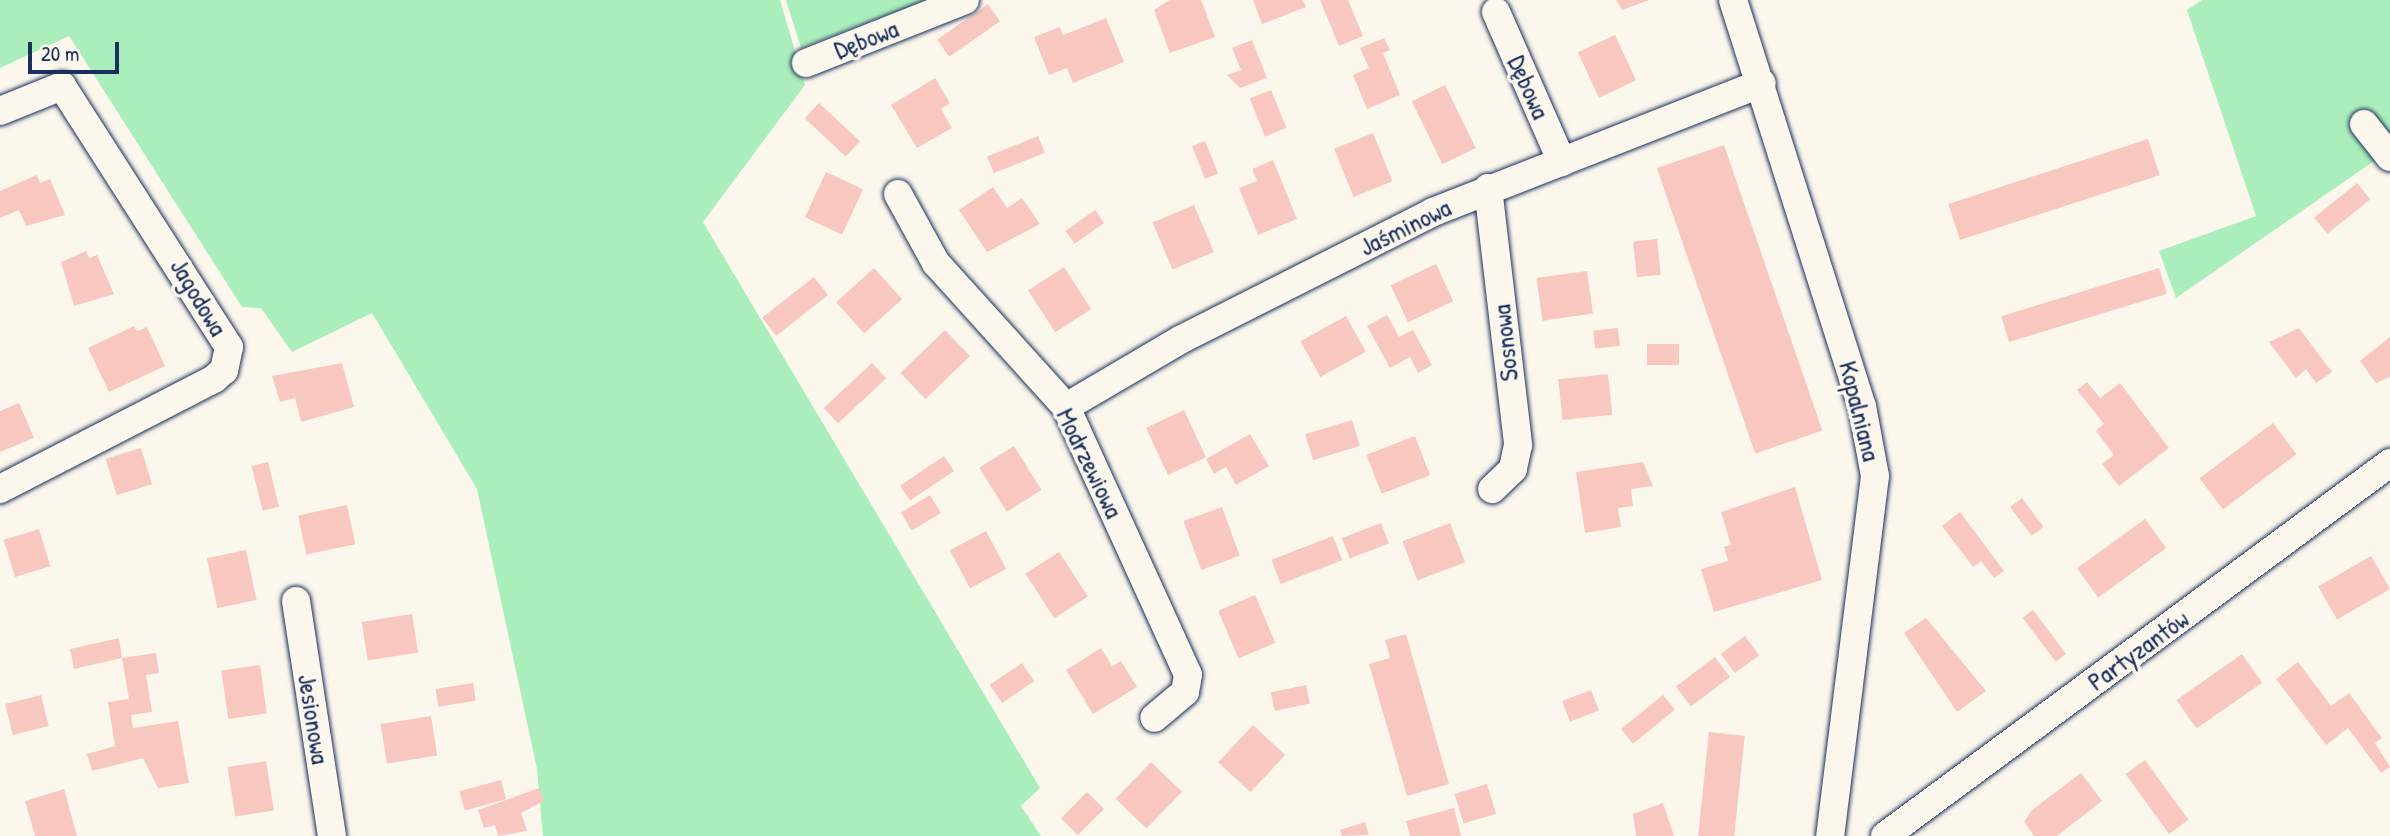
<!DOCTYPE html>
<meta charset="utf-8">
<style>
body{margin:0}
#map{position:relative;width:2390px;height:836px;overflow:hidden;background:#fbf7ec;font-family:"Patrick Hand",sans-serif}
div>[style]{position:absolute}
.green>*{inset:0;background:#aaefbb}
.building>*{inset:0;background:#f8c8c0;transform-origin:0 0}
.roads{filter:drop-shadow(0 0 2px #1b2f5e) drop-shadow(0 0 2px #1b2f5e)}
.street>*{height:28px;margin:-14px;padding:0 14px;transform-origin:14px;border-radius:14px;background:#fbf7ec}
span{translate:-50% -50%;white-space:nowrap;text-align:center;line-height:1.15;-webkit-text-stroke:7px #fbf7ec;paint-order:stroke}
.street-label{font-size:26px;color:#1b2f5e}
.scale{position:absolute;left:28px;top:42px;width:91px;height:32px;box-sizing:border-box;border:4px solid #1b2f5e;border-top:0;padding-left:9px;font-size:21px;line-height:24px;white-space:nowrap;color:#1b2f5e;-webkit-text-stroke:5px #fbf7ec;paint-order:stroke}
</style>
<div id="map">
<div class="green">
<div style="clip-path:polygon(0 0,780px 0,805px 85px,703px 222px,1040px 788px,1021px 806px,1041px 836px,543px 836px,537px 769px,477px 489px,372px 313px,292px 352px,261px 308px,242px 307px,69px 36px,0 68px)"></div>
<div style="clip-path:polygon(786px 0,926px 0,801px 48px)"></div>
<div style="clip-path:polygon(2202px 0,2390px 0,2390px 150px,2176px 298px,2159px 251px,2256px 216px,2187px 10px)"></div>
</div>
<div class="building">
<div style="clip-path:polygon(1170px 0,1201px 0,1215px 37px,1170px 53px,1154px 10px)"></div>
<div style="clip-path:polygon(1253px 0,1303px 0,1306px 7px,1262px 24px)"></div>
<div style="clip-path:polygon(1320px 0,1348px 0,1363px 36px,1339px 46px)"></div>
<div style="clip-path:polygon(1616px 0,1649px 0,1622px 10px)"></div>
<div style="left:988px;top:4px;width:21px;height:62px;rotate:55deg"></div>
<div style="clip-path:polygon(1106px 18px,1124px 62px,1073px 83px,1067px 68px,1049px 75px,1034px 37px,1060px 27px,1063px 35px)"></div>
<div style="left:1615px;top:35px;width:50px;height:41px;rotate:65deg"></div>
<div style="clip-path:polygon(1384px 38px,1390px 50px,1383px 53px,1400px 95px,1367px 109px,1353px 75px,1369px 68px,1360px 48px)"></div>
<div style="clip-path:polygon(1252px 40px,1267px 78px,1240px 88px,1227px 75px,1241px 70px,1232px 48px)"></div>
<div style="clip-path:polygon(935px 78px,950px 103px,941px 109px,952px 128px,917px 148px,891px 105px)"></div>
<div style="left:1445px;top:85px;width:70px;height:37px;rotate:64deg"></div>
<div style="left:1271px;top:90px;width:41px;height:23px;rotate:68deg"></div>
<div style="left:819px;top:103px;width:56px;height:21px;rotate:43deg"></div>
<div style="left:1373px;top:133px;width:52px;height:42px;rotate:68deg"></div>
<div style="left:1038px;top:136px;width:18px;height:55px;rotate:68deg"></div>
<div style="left:2148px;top:139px;width:38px;height:210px;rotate:72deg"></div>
<div style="left:1205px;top:141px;width:35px;height:14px;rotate:68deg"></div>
<div style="left:1724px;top:145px;width:302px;height:71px;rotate:71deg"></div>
<div style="clip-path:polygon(1273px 160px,1297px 219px,1258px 235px,1239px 188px,1257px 181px,1252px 169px)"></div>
<div style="left:826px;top:172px;width:41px;height:50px;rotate:25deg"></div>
<div style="clip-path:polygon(37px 175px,40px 183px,50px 179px,65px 215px,26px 226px,19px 210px,0 218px,0 191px)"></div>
<div style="left:2357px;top:183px;width:21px;height:55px;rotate:51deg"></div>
<div style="clip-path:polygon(993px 187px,1007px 208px,1022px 198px,1040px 224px,987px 252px,959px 210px)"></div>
<div style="left:1194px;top:205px;width:51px;height:45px;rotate:67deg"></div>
<div style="left:1095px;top:210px;width:16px;height:36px;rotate:55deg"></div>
<div style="left:1657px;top:239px;width:36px;height:24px;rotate:84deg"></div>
<div style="clip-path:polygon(86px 251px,89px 258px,97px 255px,114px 294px,74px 306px,61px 262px)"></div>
<div style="left:1436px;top:264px;width:41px;height:50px;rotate:65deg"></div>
<div style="left:1064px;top:267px;width:50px;height:43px;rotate:57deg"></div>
<div style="left:874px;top:268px;width:42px;height:51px;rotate:48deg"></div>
<div style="left:2159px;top:268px;width:27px;height:165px;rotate:73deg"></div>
<div style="left:1587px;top:271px;width:43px;height:51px;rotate:82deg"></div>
<div style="left:814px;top:277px;width:23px;height:66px;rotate:52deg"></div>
<div style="clip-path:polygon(1387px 315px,1399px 337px,1413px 330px,1432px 365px,1418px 373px,1410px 357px,1390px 368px,1367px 326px)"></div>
<div style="left:1346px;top:316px;width:41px;height:52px;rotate:61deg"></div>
<div style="clip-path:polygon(134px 326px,137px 331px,147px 327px,165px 366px,109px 392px,88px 348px)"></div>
<div style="left:1618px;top:328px;width:18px;height:25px;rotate:84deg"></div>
<div style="clip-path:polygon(2299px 328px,2332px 372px,2316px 383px,2306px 369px,2296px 378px,2269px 342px)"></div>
<div style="left:945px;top:330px;width:36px;height:62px;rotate:46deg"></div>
<div style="clip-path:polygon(2390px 337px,2390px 377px,2376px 383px,2360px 361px)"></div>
<div style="left:1679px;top:344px;width:21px;height:32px;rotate:90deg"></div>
<div style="clip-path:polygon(342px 363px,354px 407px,301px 422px,295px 398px,280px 402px,272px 376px)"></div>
<div style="left:872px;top:363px;width:21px;height:66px;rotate:47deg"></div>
<div style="left:1608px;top:374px;width:41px;height:50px;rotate:84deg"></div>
<div style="clip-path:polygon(2087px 382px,2100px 398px,2120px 383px,2169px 448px,2119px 486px,2102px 464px,2114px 455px,2096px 431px,2104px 424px,2077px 390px)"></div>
<div style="clip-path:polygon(19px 403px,34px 438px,0 452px,0 411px)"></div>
<div style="left:1184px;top:410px;width:52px;height:42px;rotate:65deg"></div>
<div style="left:1352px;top:420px;width:27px;height:49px;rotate:73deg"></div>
<div style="left:2273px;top:423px;width:39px;height:92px;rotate:53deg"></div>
<div style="clip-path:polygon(1250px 434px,1269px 466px,1236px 485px,1226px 467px,1214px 474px,1206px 459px)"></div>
<div style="left:1415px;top:436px;width:42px;height:52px;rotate:69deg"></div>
<div style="left:1014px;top:446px;width:52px;height:41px;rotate:58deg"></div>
<div style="left:141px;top:448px;width:38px;height:37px;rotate:73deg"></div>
<div style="left:944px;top:456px;width:18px;height:53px;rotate:56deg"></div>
<div style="left:268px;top:462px;width:46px;height:17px;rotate:76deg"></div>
<div style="clip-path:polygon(1643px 462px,1653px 486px,1631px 489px,1633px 506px,1618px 508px,1621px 527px,1585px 533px,1576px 472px)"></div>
<div style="clip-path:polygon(1795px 487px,1822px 580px,1714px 612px,1701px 569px,1728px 561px,1724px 547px,1731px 545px,1721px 512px)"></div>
<div style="left:930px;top:495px;width:21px;height:34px;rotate:59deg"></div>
<div style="left:2022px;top:498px;width:36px;height:15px;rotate:53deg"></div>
<div style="left:347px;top:505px;width:40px;height:50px;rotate:78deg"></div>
<div style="left:1222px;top:507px;width:52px;height:41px;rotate:70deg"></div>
<div style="clip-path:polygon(1960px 512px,2004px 571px,1994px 578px,1981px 561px,1973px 567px,1942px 526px)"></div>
<div style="left:2145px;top:519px;width:36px;height:84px;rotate:54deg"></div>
<div style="left:1381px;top:523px;width:22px;height:42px;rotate:69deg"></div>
<div style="left:1450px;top:523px;width:42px;height:51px;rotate:69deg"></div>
<div style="left:39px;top:529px;width:39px;height:37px;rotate:73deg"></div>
<div style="left:986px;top:531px;width:43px;height:41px;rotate:62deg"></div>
<div style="left:1333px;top:536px;width:26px;height:66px;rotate:69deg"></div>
<div style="left:246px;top:550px;width:51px;height:40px;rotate:78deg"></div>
<div style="left:1059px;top:552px;width:53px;height:40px;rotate:57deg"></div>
<div style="left:2371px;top:556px;width:38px;height:61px;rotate:60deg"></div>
<div style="left:1255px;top:595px;width:52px;height:40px;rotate:67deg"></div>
<div style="left:2033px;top:610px;width:55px;height:13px;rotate:53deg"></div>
<div style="left:412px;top:614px;width:39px;height:51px;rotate:81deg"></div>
<div style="clip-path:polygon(1926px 618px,1986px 691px,1957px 712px,1904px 633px)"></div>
<div style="clip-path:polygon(1406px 634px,1449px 784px,1407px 796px,1369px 664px,1390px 658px,1385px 640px)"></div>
<div style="left:1745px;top:636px;width:24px;height:30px;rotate:54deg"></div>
<div style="clip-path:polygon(119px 638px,122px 658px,156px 653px,159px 673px,146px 675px,152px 712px,131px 715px,133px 728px,178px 721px,189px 783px,158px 788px,143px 758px,92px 771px,87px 754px,115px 746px,108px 702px,129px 699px,122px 658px,74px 669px,70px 649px)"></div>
<div style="clip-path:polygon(1101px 648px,1112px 666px,1121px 661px,1137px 687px,1093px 714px,1066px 670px)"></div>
<div style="left:2242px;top:654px;width:35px;height:80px;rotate:55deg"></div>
<div style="left:1715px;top:657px;width:25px;height:49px;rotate:53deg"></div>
<div style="clip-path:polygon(2298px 662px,2331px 706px,2349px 693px,2382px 738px,2375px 743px,2390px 767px,2381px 773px,2348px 728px,2326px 745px,2276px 679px)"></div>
<div style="left:1022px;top:663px;width:22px;height:39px;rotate:56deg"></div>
<div style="left:260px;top:665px;width:49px;height:39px;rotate:82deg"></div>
<div style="left:473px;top:683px;width:18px;height:38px;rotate:81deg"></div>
<div style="left:1306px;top:685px;width:19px;height:36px;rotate:78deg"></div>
<div style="left:1591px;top:690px;width:22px;height:31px;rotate:69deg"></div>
<div style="left:41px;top:695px;width:32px;height:37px;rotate:76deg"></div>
<div style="left:1663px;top:695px;width:19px;height:54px;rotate:51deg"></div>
<div style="left:431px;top:716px;width:40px;height:51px;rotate:81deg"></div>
<div style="left:1253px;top:725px;width:44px;height:51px;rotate:43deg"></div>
<div style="left:1709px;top:732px;width:36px;height:105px;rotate:6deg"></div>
<div style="left:2145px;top:760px;width:74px;height:24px;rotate:54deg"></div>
<div style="left:266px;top:761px;width:50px;height:39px;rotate:81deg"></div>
<div style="left:1151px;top:762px;width:43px;height:51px;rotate:44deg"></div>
<div style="clip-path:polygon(2081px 773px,2102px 801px,2057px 836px,2034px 836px,2024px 822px,2032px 810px)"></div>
<div style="left:501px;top:780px;width:20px;height:43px;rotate:75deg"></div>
<div style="left:1487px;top:784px;width:31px;height:34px;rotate:73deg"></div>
<div style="clip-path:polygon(539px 788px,544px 801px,521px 813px,527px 831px,498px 836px,495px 825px,484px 828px,478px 810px)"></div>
<div style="clip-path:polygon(64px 789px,77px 836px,35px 836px,25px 801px)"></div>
<div style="left:1087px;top:792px;width:24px;height:37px;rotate:45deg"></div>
<div style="clip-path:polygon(1663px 803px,1674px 836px,1636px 836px,1633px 814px)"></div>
<div style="clip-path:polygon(1454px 808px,1461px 836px,1410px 836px,1406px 821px)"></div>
<div style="clip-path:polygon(1365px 822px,1369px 835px,1342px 836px,1340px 830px)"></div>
</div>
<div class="roads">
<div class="street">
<div style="left:1733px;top:0;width:426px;rotate:72.4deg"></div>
<div style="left:1862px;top:406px;width:71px;rotate:79.5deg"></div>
<div style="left:1875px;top:476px;width:363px;rotate:97.1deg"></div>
<div style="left:1496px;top:12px;width:164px;rotate:66.3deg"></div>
<div style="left:806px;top:63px;width:171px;rotate:-21.6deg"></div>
<div style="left:0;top:111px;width:67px;rotate:-22deg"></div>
<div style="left:62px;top:86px;width:310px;rotate:57.4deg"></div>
<div style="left:229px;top:347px;width:24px;rotate:102deg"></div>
<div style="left:224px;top:370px;width:13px;rotate:138deg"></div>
<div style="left:214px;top:379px;width:241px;rotate:152.8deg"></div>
<div style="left:2364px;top:124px;width:42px;rotate:51.8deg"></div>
<div style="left:1488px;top:188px;width:259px;rotate:83.3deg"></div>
<div style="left:1518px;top:445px;width:25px;rotate:102deg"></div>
<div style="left:1513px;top:469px;width:29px;rotate:136deg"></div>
<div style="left:898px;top:194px;width:79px;rotate:61.2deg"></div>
<div style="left:936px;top:263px;width:194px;rotate:47.9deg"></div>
<div style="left:1066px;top:407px;width:294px;rotate:65.5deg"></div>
<div style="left:1188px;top:675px;width:17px;rotate:100deg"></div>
<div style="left:1185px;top:692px;width:40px;rotate:140deg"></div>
<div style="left:1066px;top:407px;width:134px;rotate:-30.4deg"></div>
<div style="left:1182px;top:339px;width:281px;rotate:-26.8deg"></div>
<div style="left:1433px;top:212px;width:353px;rotate:-21.4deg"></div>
<div style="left:296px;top:601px;width:238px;rotate:81.3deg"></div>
<div style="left:1885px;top:836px;width:628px;rotate:-36.45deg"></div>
</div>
</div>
<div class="street-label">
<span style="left:866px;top:39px;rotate:-21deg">Dębowa</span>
<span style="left:1529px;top:87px;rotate:66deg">Dębowa</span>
<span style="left:1405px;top:227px;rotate:-26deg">Jaśminowa</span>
<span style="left:199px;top:297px;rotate:59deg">Jagodowa</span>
<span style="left:1505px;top:343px;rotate:-96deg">Sosnowa</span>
<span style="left:1860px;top:411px;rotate:76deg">Kopalniana</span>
<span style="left:1090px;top:463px;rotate:64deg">Modrzewiowa</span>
<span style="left:2138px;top:650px;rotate:-36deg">Partyzantów</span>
<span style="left:314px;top:719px;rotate:81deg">Jesionowa</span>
</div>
<div class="scale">20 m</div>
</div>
